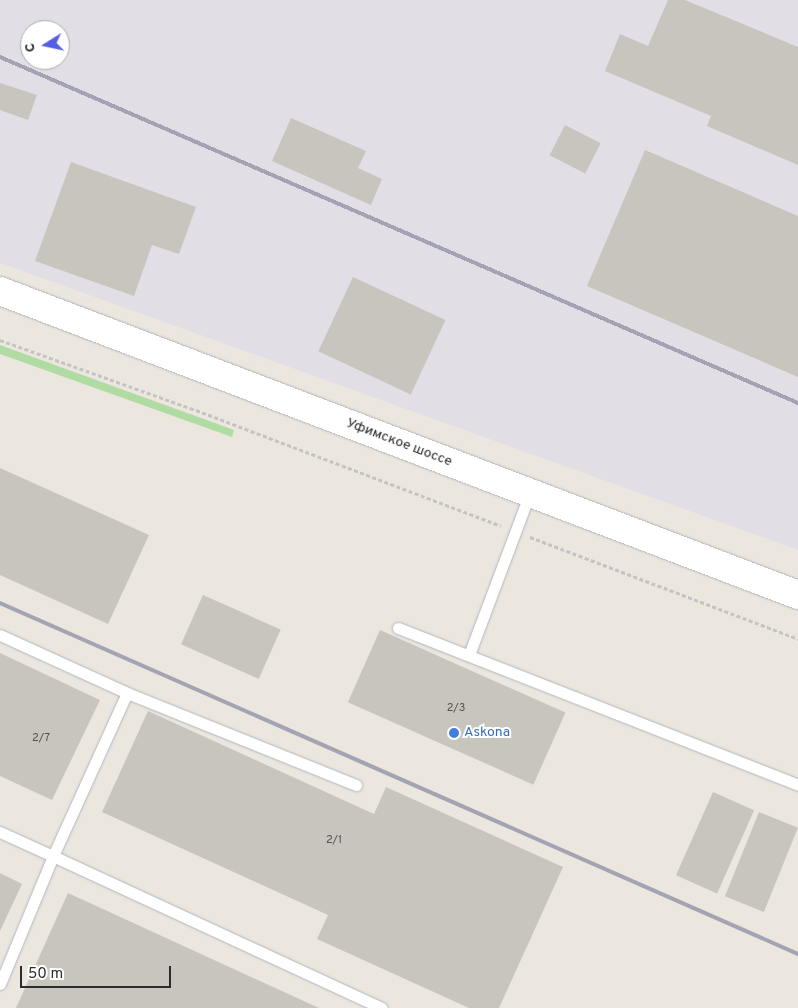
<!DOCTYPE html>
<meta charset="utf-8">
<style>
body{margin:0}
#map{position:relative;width:798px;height:1008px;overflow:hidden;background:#ebe7df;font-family:Overpass,sans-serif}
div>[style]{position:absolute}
.industrial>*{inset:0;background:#e1dfe5}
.green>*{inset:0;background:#b0dba3}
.building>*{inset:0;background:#c7c5be;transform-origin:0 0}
.path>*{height:3px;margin-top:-1.5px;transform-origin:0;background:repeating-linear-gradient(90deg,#c4c4c4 0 4px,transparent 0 6.5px)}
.roads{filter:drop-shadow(0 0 1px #b3b4bd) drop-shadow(0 0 1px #b3b4bd)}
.lane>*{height:11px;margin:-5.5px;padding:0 5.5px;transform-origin:5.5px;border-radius:5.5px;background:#fff}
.secondary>*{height:28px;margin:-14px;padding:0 14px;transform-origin:14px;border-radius:14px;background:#fff}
.rail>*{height:4px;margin:-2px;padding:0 2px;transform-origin:2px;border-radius:2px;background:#a3a3b3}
.dots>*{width:14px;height:14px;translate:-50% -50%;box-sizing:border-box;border:2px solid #fff;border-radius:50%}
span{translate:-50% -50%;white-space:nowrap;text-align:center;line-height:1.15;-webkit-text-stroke:4px #fff;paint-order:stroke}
.number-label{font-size:11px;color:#525250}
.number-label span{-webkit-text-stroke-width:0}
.street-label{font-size:14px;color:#2b2b2b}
.shop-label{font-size:14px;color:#366cbe}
.left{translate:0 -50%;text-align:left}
.north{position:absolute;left:20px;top:20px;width:50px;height:50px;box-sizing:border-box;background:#fff;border:1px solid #aaa;border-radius:50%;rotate:260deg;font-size:14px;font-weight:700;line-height:20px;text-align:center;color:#2b2b2b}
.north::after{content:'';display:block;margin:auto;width:18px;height:22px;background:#5460e3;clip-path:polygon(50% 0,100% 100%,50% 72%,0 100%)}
.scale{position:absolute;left:20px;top:966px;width:151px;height:22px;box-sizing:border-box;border:2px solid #2b2b2b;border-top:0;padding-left:6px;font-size:15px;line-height:18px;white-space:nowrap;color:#2b2b2b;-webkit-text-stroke:4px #fff;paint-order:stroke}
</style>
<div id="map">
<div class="industrial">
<div style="clip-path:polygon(evenodd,0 0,798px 0,798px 550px,0 263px,0 0,30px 30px,60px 30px,60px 60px,30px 60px,30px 30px)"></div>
</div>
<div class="green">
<div style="clip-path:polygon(0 345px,234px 430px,232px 437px,0 354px)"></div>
</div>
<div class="building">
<div style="clip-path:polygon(668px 0,685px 0,798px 47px,798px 165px,707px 126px,711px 116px,605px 71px,620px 34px,648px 46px)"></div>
<div style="clip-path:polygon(0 83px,37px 95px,28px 120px,0 110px)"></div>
<div style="clip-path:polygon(291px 118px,366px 151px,358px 168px,382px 179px,371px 205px,272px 161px)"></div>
<div style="left:565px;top:125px;width:40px;height:34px;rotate:27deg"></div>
<div style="clip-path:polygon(645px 150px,798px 216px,798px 377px,587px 286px)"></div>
<div style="clip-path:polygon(71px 162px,196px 207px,179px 254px,152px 245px,134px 296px,35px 261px)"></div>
<div style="left:353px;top:277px;width:102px;height:82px;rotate:25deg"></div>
<div style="clip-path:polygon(0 468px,149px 535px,108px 624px,0 575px)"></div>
<div style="left:203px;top:595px;width:85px;height:54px;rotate:24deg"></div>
<div style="left:380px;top:630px;width:203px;height:79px;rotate:24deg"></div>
<div style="clip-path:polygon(0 653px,100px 700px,52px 800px,0 776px)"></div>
<div style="clip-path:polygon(148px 711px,374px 814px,386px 787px,563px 867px,499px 1008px,469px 1008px,317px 939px,328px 915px,102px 812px)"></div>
<div style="left:713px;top:792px;width:45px;height:91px;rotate:24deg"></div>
<div style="left:759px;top:812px;width:42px;height:91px;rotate:22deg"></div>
<div style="clip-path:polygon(0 873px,22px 884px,0 931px)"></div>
<div style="clip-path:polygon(68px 893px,319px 1008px,16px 1008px)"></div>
</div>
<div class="path">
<div style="left:0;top:340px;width:208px;rotate:19.7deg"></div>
<div style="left:196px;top:410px;width:326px;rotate:20.8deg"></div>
<div style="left:530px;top:537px;width:287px;rotate:20.8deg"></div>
</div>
<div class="roads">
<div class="lane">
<div style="left:398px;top:628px;width:430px;rotate:21.4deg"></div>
<div style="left:0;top:635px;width:140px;rotate:24.5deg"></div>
<div style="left:127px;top:693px;width:247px;rotate:21.9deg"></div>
<div style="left:469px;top:655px;width:173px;rotate:-69.4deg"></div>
<div style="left:0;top:832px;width:58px;rotate:24.4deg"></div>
<div style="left:53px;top:856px;width:179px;rotate:-65.6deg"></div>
<div style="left:0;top:984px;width:139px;rotate:-67.5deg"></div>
<div style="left:53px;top:856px;width:362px;rotate:24.8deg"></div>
</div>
<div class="secondary">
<div style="left:0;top:291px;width:854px;rotate:20.85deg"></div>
</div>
</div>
<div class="rail">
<div style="left:0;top:57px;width:870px;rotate:23.44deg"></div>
<div style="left:0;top:603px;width:872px;rotate:23.74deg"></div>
</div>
<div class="dots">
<div style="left:454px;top:733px;background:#3f7fe0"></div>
</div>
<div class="number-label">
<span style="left:456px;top:708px">2/3</span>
<span style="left:41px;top:738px">2/7</span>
<span style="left:334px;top:840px">2/1</span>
</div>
<div class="street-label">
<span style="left:399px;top:443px;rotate:21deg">Уфимское шоссе</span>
</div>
<div class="shop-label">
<span class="left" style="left:464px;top:733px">Askona</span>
</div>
<div class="north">С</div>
<div class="scale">50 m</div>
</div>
